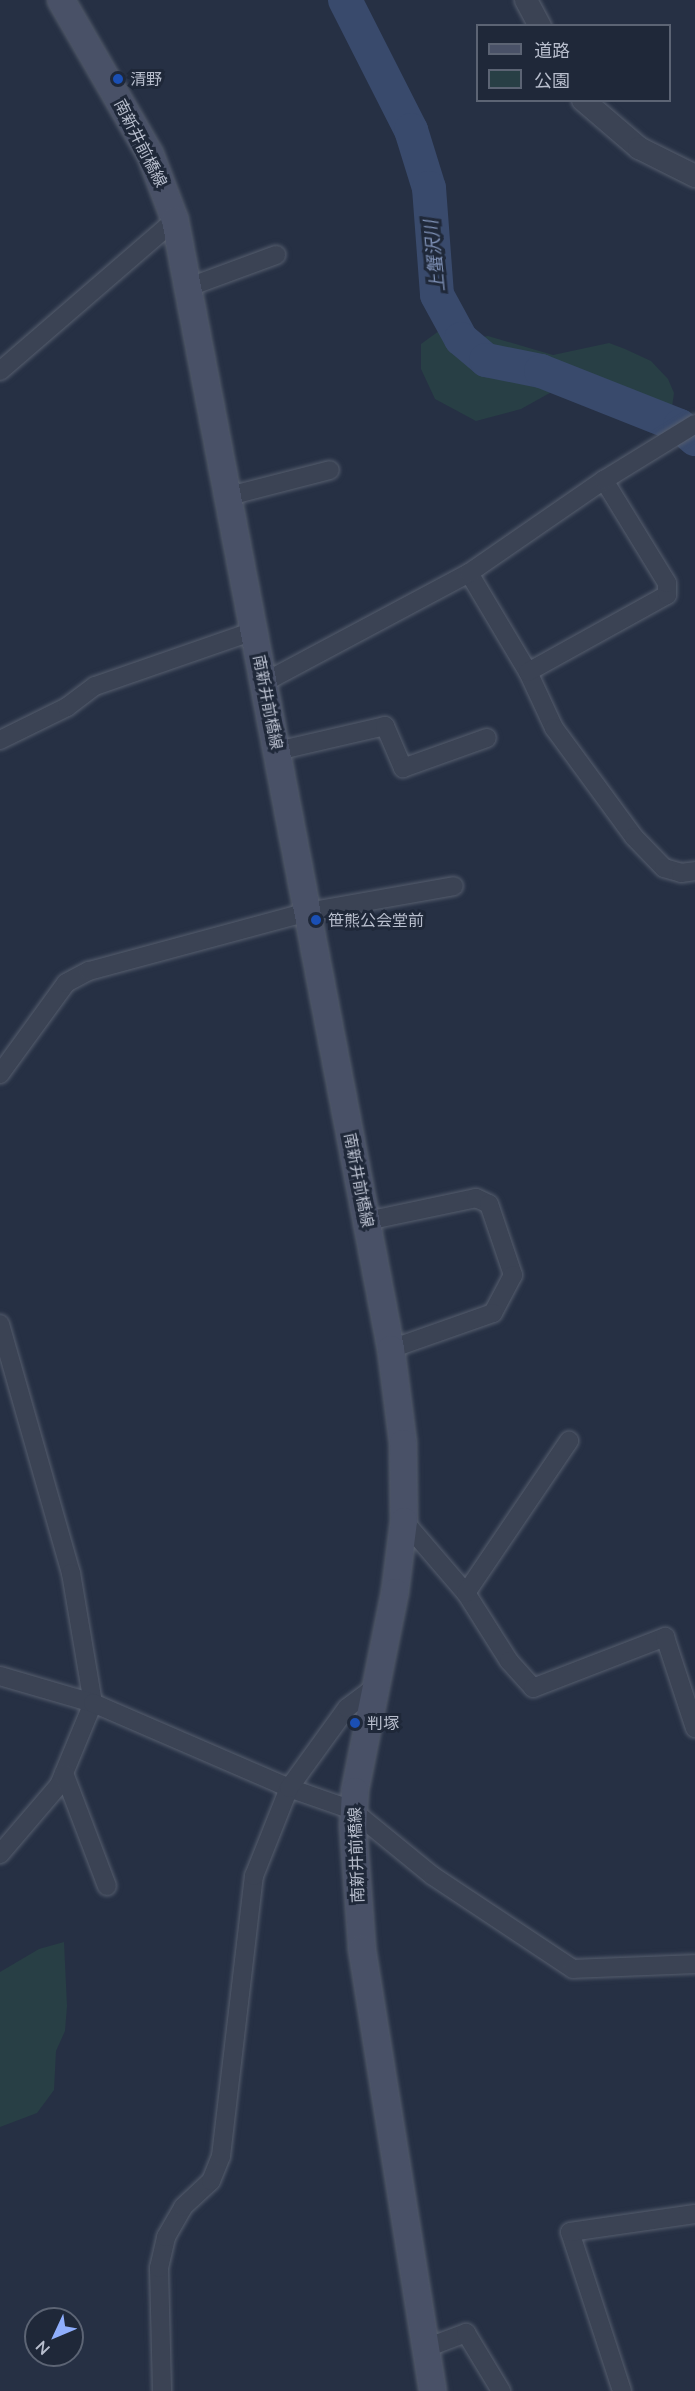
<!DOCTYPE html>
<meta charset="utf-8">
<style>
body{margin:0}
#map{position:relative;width:695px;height:2391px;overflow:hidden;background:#263044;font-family:Mulish,"Noto Sans JP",sans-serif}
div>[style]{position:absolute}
.green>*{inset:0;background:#283f45}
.river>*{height:34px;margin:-17px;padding:0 17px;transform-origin:17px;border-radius:17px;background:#394a6c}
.roads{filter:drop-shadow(0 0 2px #565e6e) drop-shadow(0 0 2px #565e6e)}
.minor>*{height:18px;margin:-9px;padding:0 9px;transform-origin:9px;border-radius:9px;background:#3b4354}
.tertiary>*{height:22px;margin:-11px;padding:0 11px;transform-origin:11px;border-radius:11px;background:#3b4354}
.secondary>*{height:26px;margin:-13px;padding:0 13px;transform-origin:13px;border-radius:13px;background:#495167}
.dots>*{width:16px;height:16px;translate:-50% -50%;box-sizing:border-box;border:3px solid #1f2839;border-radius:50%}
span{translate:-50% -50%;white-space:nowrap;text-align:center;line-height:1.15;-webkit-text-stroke:6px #1f2839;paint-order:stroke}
.poi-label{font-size:16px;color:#b8becd}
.left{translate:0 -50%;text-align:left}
.street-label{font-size:16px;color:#b8becd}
.water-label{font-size:18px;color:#7e90b5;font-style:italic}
.legend{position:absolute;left:476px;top:24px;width:195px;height:78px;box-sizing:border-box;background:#1f2839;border:2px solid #5c6474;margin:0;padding:8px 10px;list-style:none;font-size:18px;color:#b8becd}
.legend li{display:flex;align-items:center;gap:12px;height:30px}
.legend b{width:30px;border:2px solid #5c6474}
.north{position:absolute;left:24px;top:2307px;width:60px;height:60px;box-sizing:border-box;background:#1f2839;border:2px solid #5c6474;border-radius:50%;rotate:226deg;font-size:16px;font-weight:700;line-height:24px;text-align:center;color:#b8becd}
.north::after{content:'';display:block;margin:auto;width:21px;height:27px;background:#8faefc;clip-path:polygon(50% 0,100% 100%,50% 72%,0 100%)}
</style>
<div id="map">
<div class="green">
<div style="clip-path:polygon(443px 328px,461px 357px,497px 374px,557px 389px,521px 409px,476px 421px,435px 399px,421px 369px,421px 344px)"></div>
<div style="clip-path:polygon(488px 336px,553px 355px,609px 343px,625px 349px,651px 361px,668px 379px,674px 393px,672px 407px,561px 368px,489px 349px,477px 338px)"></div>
<div style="clip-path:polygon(64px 1942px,67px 2006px,65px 2031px,56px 2051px,54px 2090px,37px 2113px,0 2127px,0 1972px,39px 1949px)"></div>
</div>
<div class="river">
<div style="left:345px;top:0;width:146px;rotate:63.1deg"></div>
<div style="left:411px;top:130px;width:61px;rotate:72.8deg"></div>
<div style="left:429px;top:188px;width:107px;rotate:85.7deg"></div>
<div style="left:437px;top:295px;width:50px;rotate:61.4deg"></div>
<div style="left:461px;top:339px;width:33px;rotate:40deg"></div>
<div style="left:486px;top:360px;width:56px;rotate:11.3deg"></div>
<div style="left:541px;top:371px;width:149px;rotate:21.6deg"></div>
<div style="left:680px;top:426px;width:20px;rotate:41deg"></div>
</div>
<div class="roads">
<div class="minor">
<div style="left:189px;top:287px;width:93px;rotate:-20.2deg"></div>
<div style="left:0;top:371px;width:231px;rotate:-40.8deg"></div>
<div style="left:229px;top:496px;width:104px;rotate:-14.4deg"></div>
<div style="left:469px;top:573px;width:115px;rotate:59.2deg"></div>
<div style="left:528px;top:672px;width:62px;rotate:65.1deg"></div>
<div style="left:554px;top:728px;width:135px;rotate:53.7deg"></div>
<div style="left:634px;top:837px;width:43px;rotate:45.9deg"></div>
<div style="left:664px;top:868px;width:18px;rotate:16deg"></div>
<div style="left:681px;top:873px;width:14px;rotate:-8deg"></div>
<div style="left:528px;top:672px;width:159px;rotate:-29deg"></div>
<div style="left:667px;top:595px;width:12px;rotate:-90deg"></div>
<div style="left:667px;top:583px;width:121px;rotate:-121.5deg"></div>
<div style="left:263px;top:683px;width:234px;rotate:-28.1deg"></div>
<div style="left:469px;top:573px;width:164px;rotate:-34.6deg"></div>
<div style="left:604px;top:480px;width:107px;rotate:-31.6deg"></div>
<div style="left:0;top:740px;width:75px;rotate:-26.2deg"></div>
<div style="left:67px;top:707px;width:35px;rotate:-37deg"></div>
<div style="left:95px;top:686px;width:168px;rotate:-19.1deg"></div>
<div style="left:277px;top:751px;width:111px;rotate:-13deg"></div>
<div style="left:385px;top:726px;width:46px;rotate:66.8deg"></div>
<div style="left:403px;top:768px;width:89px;rotate:-19.7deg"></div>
<div style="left:0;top:1074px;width:112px;rotate:-54deg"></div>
<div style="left:66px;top:983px;width:26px;rotate:-28deg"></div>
<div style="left:89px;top:971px;width:226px;rotate:-15.1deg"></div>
<div style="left:307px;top:912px;width:149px;rotate:-10deg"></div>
<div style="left:367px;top:1221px;width:111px;rotate:-11.9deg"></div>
<div style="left:476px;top:1198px;width:14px;rotate:25deg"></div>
<div style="left:489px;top:1204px;width:75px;rotate:71.3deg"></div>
<div style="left:513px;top:1275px;width:43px;rotate:117.8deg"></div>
<div style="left:493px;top:1313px;width:108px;rotate:160.6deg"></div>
<div style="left:0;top:1324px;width:259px;rotate:74.1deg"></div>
<div style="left:71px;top:1573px;width:132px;rotate:80.4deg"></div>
<div style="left:93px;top:1703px;width:89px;rotate:112.5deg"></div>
<div style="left:59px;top:1785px;width:91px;rotate:130.5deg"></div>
<div style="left:404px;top:1521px;width:95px;rotate:49.3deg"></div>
<div style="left:466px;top:1593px;width:80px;rotate:57.7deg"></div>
<div style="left:509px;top:1661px;width:36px;rotate:48deg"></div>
<div style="left:533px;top:1688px;width:142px;rotate:-21.1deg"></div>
<div style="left:665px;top:1637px;width:96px;rotate:71.8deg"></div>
<div style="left:466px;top:1593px;width:184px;rotate:-55.9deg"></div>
<div style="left:0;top:1676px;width:97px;rotate:16.2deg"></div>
<div style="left:93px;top:1703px;width:214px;rotate:23.4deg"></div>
<div style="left:289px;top:1788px;width:67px;rotate:19.2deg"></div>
<div style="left:352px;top:1810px;width:104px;rotate:39.2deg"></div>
<div style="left:433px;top:1876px;width:168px;rotate:33.6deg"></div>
<div style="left:573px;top:1969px;width:122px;rotate:-2.3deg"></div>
<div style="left:64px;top:1773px;width:121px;rotate:69.2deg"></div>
<div style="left:426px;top:2348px;width:43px;rotate:-20.6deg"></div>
<div style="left:466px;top:2333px;width:68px;rotate:58.9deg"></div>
<div style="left:162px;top:2391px;width:123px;rotate:-91.4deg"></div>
<div style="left:159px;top:2268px;width:32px;rotate:-77deg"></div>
<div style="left:166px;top:2237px;width:34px;rotate:-60deg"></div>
<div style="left:183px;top:2207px;width:38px;rotate:-43deg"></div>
<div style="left:211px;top:2181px;width:27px;rotate:-68deg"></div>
<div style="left:221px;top:2156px;width:282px;rotate:-83.3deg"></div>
<div style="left:254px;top:1876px;width:95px;rotate:-68.3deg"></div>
<div style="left:289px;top:1788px;width:99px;rotate:-54.1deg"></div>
<div style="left:347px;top:1708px;width:36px;rotate:-37deg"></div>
<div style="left:622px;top:2391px;width:167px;rotate:-108.1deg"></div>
<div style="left:570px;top:2232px;width:126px;rotate:-8.2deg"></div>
</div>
<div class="tertiary">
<div style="left:526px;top:0;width:30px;rotate:62deg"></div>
<div style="left:583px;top:100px;width:74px;rotate:40.6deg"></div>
<div style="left:639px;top:148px;width:63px;rotate:26.6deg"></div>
</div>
<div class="secondary">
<div style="left:61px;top:0;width:178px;rotate:60deg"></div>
<div style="left:150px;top:154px;width:71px;rotate:69.3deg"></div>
<div style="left:175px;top:220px;width:1149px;rotate:79.17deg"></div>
<div style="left:391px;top:1349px;width:95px;rotate:82.7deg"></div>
<div style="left:403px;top:1443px;width:78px;rotate:89.3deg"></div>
<div style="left:404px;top:1521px;width:72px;rotate:97.2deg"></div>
<div style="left:395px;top:1592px;width:203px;rotate:101.4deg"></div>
<div style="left:355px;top:1791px;width:34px;rotate:93deg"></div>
<div style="left:353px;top:1825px;width:124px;rotate:85.8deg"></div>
<div style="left:362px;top:1949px;width:448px;rotate:80.9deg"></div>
</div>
</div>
<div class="dots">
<div style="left:118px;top:79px;background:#1a4fb4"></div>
<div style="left:316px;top:920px;background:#1a4fb4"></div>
<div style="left:355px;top:1723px;background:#1a4fb4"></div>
</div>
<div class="poi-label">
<span class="left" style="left:130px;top:79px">清野</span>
<span class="left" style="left:328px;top:920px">笹熊公会堂前</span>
<span class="left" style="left:367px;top:1723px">判塚</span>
</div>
<div class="street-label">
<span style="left:141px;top:143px;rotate:63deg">南新井前橋線</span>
<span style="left:268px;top:702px;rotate:79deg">南新井前橋線</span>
<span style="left:359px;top:1180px;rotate:79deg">南新井前橋線</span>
<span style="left:356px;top:1855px;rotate:-92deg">南新井前橋線</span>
</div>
<div class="water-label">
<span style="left:435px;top:256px;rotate:-96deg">上蟹沢川</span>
</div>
<ul class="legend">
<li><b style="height:8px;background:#495167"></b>道路</li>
<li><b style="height:16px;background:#283f45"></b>公園</li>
</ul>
<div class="north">N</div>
</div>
